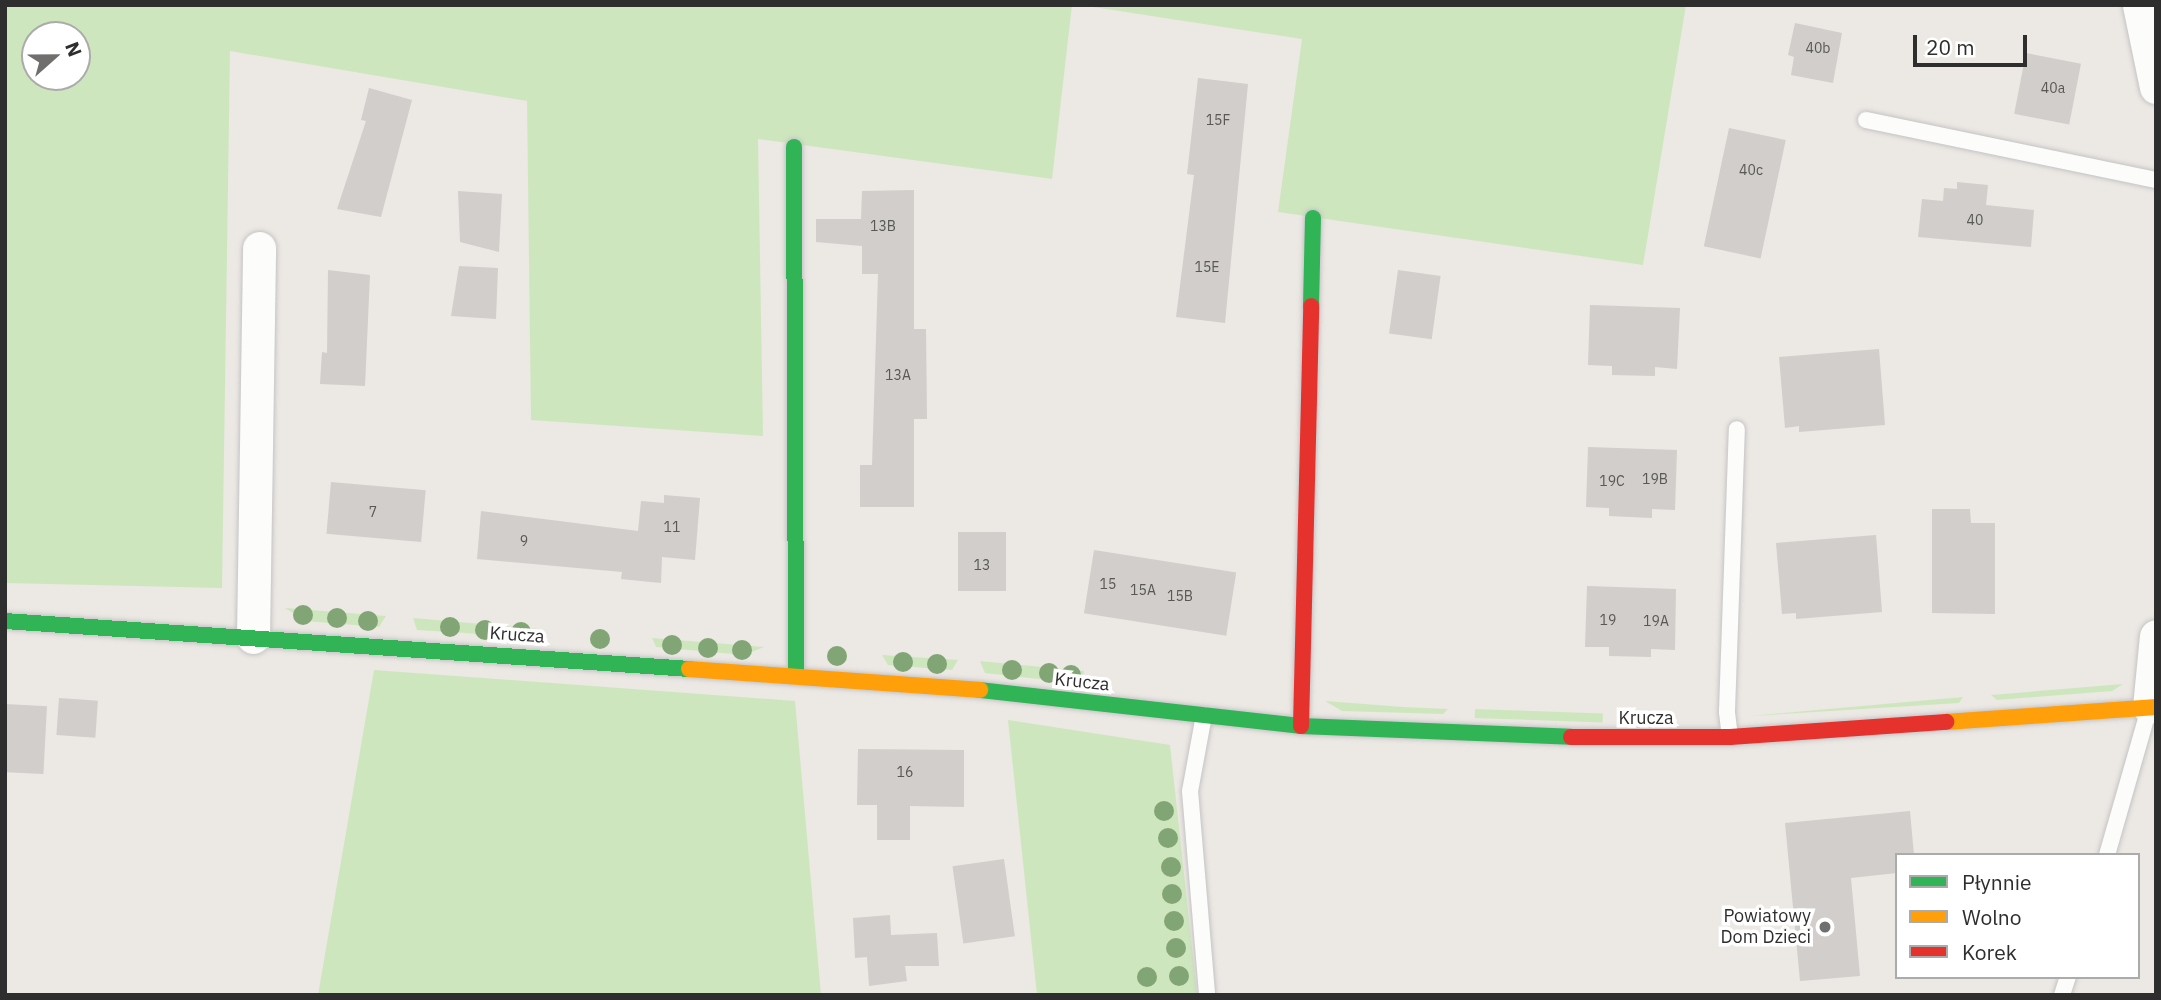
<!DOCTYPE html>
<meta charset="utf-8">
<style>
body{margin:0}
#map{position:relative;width:2161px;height:1000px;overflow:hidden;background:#ece8e4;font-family:"IBM Plex Sans",sans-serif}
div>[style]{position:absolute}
.green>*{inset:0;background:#cee6be;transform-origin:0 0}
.building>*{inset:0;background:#d1cecb;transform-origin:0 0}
.roads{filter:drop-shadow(0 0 2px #c5c4c5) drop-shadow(0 0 2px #c5c4c5)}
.lane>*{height:16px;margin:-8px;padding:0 8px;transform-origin:8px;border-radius:8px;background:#fcfcfb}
.street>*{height:33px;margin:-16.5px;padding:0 16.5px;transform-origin:16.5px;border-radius:16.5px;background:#fcfcfb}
.fast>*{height:16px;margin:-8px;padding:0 8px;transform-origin:8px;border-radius:8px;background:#30b455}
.slow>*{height:16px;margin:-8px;padding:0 8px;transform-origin:8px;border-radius:8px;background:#ff9f0a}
.jam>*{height:16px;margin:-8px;padding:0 8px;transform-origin:8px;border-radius:8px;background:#e5322d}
.trees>*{width:20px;height:20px;margin:-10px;border-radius:50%;background:#82a575}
.dots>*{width:19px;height:19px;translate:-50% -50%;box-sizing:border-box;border:4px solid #fff;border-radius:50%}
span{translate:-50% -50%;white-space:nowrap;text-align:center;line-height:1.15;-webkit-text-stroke:7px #fff;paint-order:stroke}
.number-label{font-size:14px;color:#585857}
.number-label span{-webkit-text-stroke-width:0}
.street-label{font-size:18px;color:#2e2e2e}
.poi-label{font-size:18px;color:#2e2e2e}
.right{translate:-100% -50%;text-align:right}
.frame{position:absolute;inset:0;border:7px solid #2e2e2e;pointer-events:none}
.legend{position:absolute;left:1895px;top:853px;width:245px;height:126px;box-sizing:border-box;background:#fff;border:2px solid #ababab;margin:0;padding:9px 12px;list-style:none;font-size:21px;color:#2e2e2e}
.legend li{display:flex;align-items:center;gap:14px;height:35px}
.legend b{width:35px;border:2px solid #ababab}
.north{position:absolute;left:21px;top:21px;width:70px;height:70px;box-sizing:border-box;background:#fff;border:2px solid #ababab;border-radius:50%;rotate:69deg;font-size:19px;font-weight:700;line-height:28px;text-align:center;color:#2e2e2e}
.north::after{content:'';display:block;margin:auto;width:24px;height:32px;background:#706f6e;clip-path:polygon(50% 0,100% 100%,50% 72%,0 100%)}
.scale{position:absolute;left:1913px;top:35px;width:114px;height:32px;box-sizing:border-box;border:4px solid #2e2e2e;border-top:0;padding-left:9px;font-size:21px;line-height:24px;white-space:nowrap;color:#2e2e2e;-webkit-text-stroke:5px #fff;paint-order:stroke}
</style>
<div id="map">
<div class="green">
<div style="clip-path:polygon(evenodd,5px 5px,1072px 5px,1052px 179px,758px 139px,763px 436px,531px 420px,527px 101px,230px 51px,222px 588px,5px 583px,5px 5px,35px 35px,77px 35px,77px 77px,35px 77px,35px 35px)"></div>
<div style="clip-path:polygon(1080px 5px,1686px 5px,1643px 265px,1278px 212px,1302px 39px)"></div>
<div style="clip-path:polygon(285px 608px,386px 616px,379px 627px,306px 621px)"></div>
<div style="clip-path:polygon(413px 618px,539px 629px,540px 632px,530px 637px,417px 630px)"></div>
<div style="clip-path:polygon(652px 638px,764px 647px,744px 655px,656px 647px)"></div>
<div style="clip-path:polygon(882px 655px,958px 660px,952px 670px,888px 665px)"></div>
<div style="clip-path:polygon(980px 661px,1084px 671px,1083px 677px,1076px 683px,985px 673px)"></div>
<div style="clip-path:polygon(374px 670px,795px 701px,821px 995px,318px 995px)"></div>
<div style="clip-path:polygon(2123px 684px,2112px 691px,1997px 700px,1991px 695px)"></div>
<div style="clip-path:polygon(1963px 697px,1959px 703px,1750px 716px)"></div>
<div style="clip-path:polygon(1325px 701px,1403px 707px,1448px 709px,1443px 714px,1342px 711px)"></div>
<div style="left:1475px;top:709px;width:128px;height:9px;rotate:2deg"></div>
<div style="clip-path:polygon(1008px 720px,1170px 745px,1197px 993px,1037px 995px)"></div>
</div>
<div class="building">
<div style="clip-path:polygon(1795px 23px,1842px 33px,1833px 83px,1791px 75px,1794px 57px,1788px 55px)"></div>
<div style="left:2026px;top:53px;width:56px;height:62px;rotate:11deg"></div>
<div style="clip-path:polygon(1198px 78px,1248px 84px,1225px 323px,1176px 317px,1194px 175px,1187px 174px)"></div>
<div style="clip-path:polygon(369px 88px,412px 100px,381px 217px,337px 209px,366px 121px,361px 120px)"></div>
<div style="left:1729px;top:128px;width:58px;height:121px;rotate:12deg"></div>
<div style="clip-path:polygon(1957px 182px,1988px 185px,1986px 205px,2034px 210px,2031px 247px,1918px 237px,1922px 199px,1943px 201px,1944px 188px,1957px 189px)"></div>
<div style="clip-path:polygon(914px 190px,914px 329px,926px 329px,927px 419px,914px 419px,914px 507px,860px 507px,860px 465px,872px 465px,878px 274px,862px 274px,862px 246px,816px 242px,816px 219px,861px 219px,862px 191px)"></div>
<div style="clip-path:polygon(458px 191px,502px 194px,499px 252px,460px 242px)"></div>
<div style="clip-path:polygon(459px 266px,498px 268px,496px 319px,451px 316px)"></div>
<div style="clip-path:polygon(328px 270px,370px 275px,365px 386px,320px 384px,322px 352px,327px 353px)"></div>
<div style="left:1398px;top:270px;width:43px;height:64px;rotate:8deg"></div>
<div style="clip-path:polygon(1590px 305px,1680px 308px,1677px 369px,1655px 367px,1655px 376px,1612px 375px,1612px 366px,1588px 365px)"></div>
<div style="clip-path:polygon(1879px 349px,1885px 425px,1799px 432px,1799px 426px,1785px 428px,1779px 357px)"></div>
<div style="clip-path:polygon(1588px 447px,1677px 450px,1675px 510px,1652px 509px,1652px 518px,1609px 516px,1609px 508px,1586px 507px)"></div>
<div style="left:331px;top:482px;width:95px;height:52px;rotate:5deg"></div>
<div style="clip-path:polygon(664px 495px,700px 498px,695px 560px,662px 557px,661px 583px,621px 579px,622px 572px,477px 559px,481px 511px,638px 531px,641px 501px,664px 503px)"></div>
<div style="clip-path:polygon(1932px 509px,1970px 509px,1971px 523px,1995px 523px,1995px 614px,1932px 613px)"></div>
<div style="left:958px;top:532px;width:48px;height:59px"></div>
<div style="clip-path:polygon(1876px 535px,1882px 612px,1796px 619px,1796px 613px,1782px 614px,1776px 543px)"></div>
<div style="left:1094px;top:550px;width:144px;height:64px;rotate:9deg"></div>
<div style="clip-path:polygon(1587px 586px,1676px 589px,1675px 650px,1651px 649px,1651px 657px,1609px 656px,1609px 647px,1585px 647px)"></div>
<div style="left:59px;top:698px;width:39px;height:37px;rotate:4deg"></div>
<div style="left:5px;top:704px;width:42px;height:68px;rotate:3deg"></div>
<div style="clip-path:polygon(858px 749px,964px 750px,964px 807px,910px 806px,910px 840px,877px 840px,877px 805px,857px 805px)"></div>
<div style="clip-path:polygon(1910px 811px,1914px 855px,1897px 855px,1897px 873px,1851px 878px,1860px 976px,1800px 981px,1785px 823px)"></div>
<div style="left:1004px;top:859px;width:78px;height:52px;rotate:82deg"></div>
<div style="clip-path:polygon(890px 915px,891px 935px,937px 933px,939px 966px,905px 966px,907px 981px,869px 986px,867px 957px,855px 958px,853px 918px)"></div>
</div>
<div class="roads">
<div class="lane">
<div style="left:1866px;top:120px;width:296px;rotate:11.7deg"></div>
<div style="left:1204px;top:715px;width:77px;rotate:100.4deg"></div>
<div style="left:1190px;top:791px;width:205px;rotate:85.2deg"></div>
<div style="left:1730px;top:737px;width:26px;rotate:-97deg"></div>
<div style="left:1727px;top:711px;width:282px;rotate:-88deg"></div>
<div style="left:2107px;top:855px;width:152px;rotate:-74deg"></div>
<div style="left:2062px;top:995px;width:19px;rotate:-72deg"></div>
</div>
<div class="street">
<div style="left:2139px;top:5px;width:84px;rotate:78.3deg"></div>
<div style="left:253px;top:637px;width:389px;rotate:-89.1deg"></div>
<div style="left:2149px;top:707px;width:71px;rotate:-84.4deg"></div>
</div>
<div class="fast">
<div style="left:794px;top:147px;width:529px;rotate:89.78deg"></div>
<div style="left:1311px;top:306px;width:88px;rotate:-88.7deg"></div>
<div style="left:5px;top:621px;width:686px;rotate:4.01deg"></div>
<div style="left:980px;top:690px;width:323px;rotate:6.4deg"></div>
<div style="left:1301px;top:726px;width:270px;rotate:2.3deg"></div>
</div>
<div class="slow">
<div style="left:689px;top:669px;width:292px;rotate:4.1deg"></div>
<div style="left:1946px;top:722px;width:211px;rotate:-4.1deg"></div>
</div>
<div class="jam">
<div style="left:1301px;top:726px;width:420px;rotate:-88.6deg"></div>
<div style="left:1571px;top:737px;width:159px"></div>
<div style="left:1730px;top:737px;width:217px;rotate:-4deg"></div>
</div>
</div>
<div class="trees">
<div style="left:303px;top:615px"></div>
<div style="left:337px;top:618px"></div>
<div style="left:368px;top:621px"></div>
<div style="left:450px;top:627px"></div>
<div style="left:485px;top:630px"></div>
<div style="left:521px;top:632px"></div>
<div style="left:600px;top:639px"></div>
<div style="left:672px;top:645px"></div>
<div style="left:708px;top:648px"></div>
<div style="left:742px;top:650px"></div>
<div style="left:837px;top:656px"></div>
<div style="left:903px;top:662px"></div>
<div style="left:937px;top:664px"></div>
<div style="left:1012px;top:670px"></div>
<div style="left:1049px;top:673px"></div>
<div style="left:1071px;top:675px"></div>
<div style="left:1164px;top:811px"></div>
<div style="left:1168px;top:838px"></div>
<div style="left:1171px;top:867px"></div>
<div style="left:1172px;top:894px"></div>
<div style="left:1174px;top:921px"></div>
<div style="left:1176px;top:948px"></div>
<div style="left:1179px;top:976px"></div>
<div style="left:1147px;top:977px"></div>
</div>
<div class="dots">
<div style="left:1825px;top:927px;background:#706f6e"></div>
</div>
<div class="number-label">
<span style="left:1818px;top:48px">40b</span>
<span style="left:2053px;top:88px">40a</span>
<span style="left:1218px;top:120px">15F</span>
<span style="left:1751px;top:170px">40c</span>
<span style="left:1975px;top:220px">40</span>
<span style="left:883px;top:226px">13B</span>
<span style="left:1207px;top:267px">15E</span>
<span style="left:898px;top:375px">13A</span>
<span style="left:1655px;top:479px">19B</span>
<span style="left:1612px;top:481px">19C</span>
<span style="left:373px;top:512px">7</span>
<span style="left:672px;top:527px">11</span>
<span style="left:524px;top:541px">9</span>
<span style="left:982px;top:565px">13</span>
<span style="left:1108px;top:584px">15</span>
<span style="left:1143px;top:590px">15A</span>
<span style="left:1180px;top:596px">15B</span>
<span style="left:1608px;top:620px">19</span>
<span style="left:1656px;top:621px">19A</span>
<span style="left:905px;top:772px">16</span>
</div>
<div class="street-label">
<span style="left:517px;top:635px;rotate:4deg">Krucza</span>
<span style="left:1082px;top:682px;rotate:6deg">Krucza</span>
<span style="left:1646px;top:718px">Krucza</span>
</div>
<div class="poi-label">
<span class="right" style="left:1811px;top:927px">Powiatowy<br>Dom Dzieci</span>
</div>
<div class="frame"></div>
<ul class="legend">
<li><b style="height:9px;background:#30b455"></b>Płynnie</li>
<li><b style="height:9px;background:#ff9f0a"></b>Wolno</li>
<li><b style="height:9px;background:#e5322d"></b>Korek</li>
</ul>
<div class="north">N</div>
<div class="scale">20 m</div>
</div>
